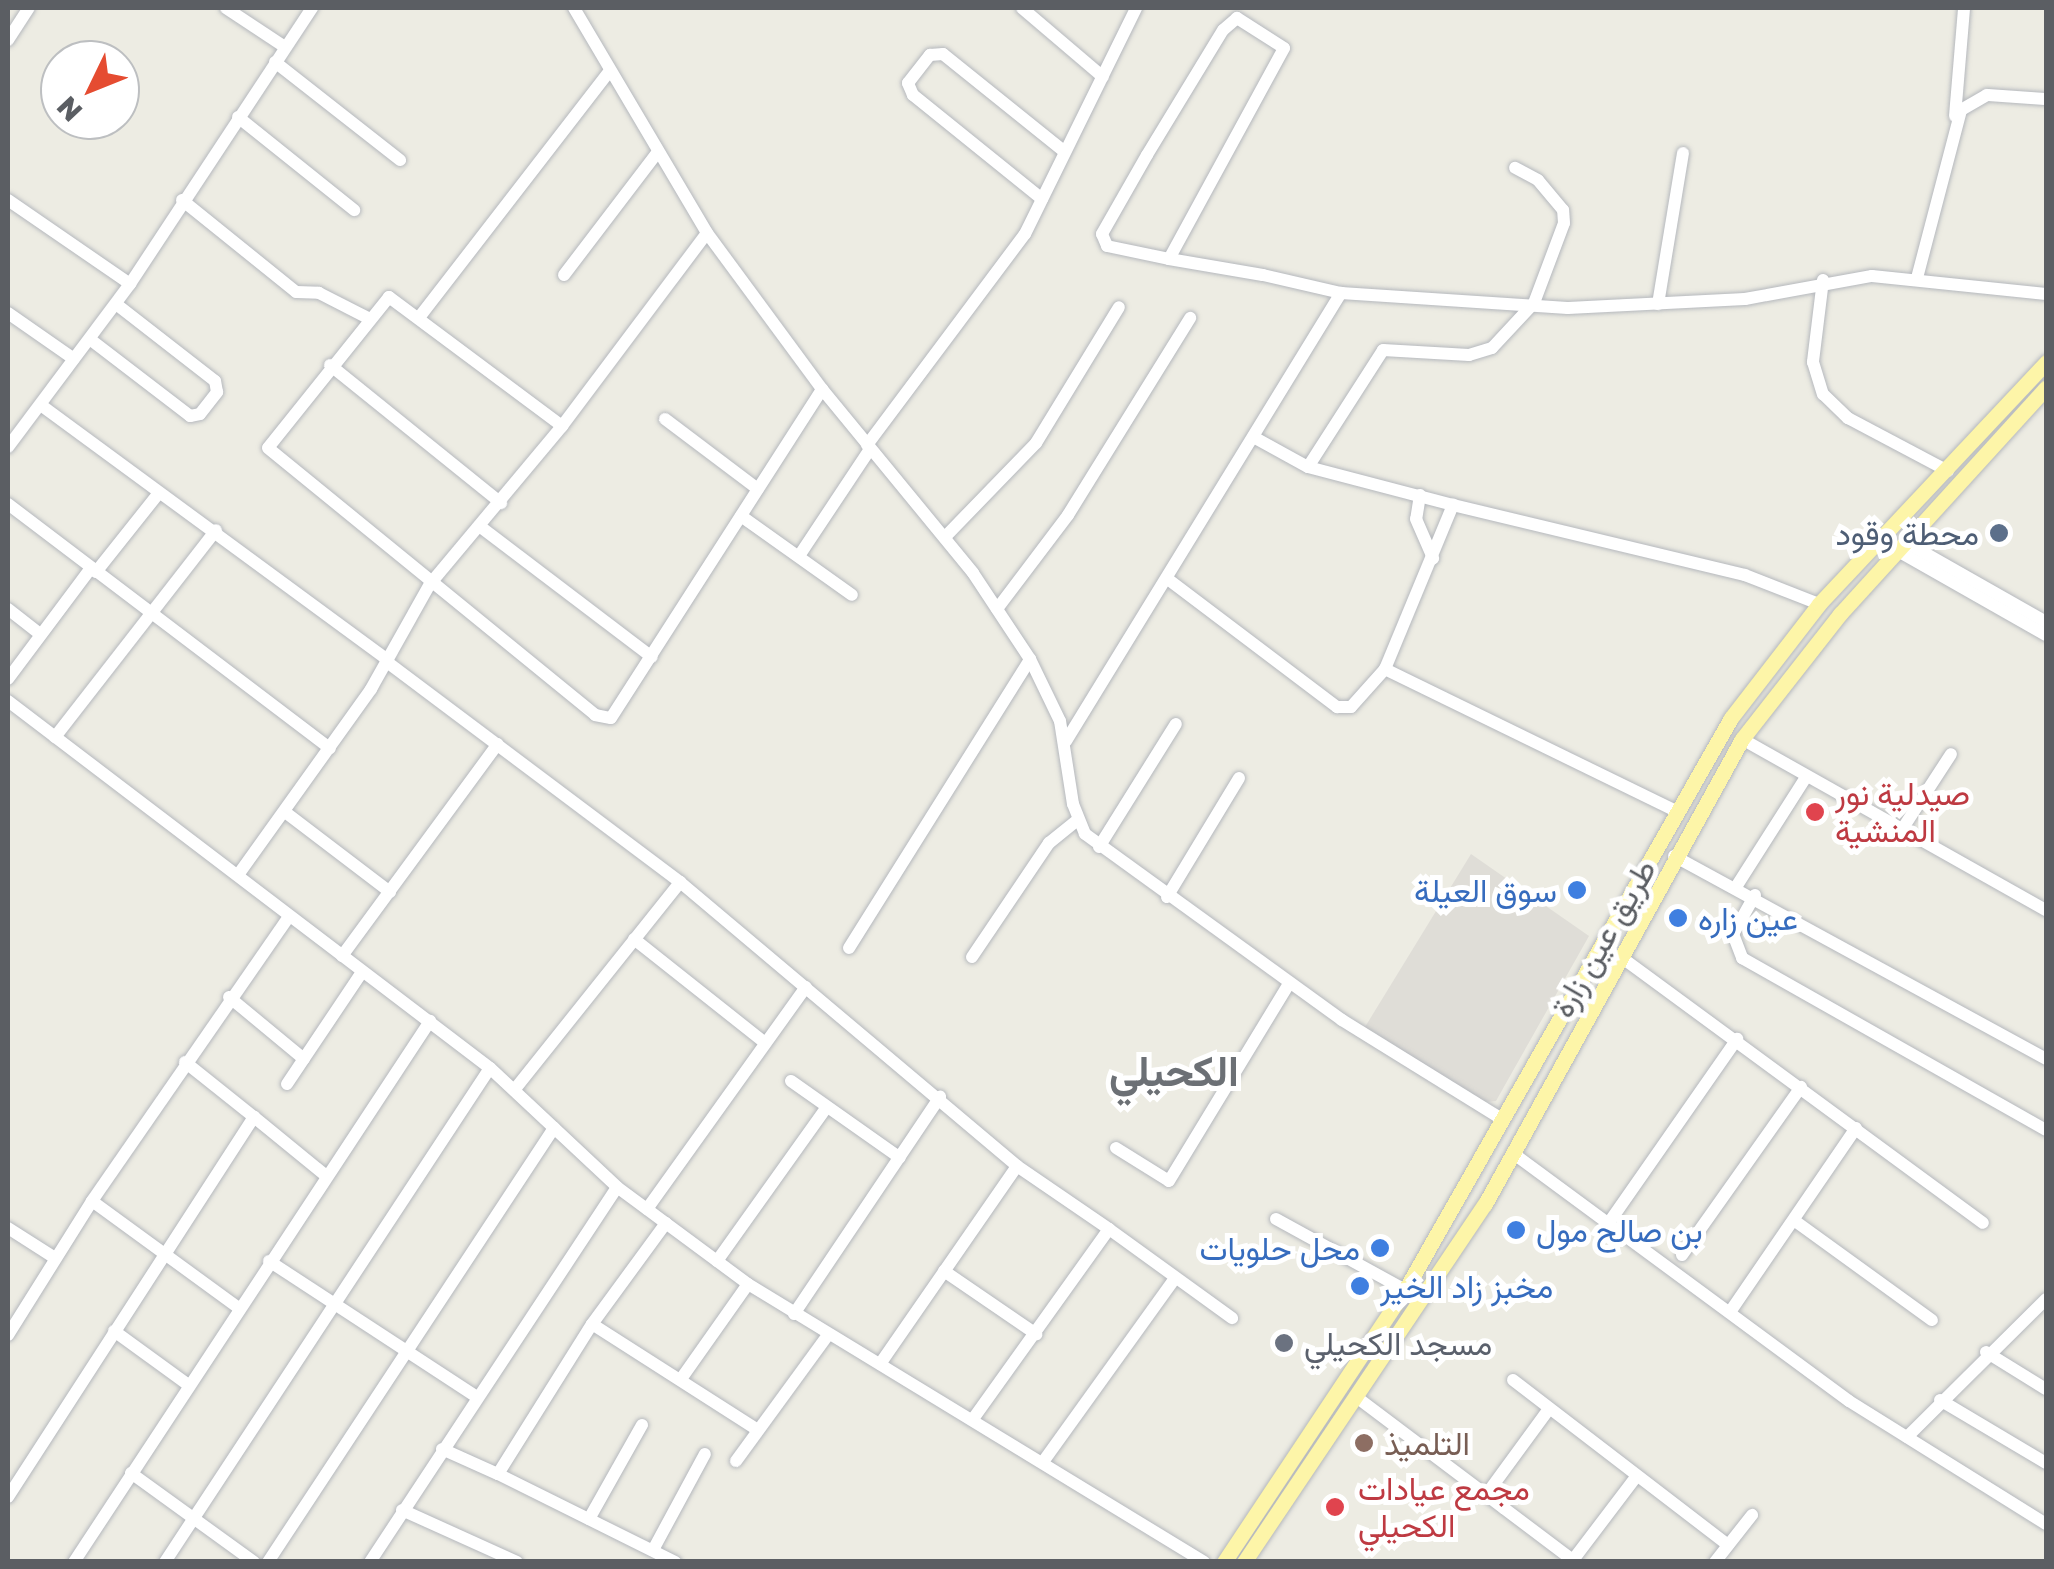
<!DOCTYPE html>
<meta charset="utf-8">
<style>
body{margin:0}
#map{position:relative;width:2054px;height:1569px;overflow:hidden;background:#edece3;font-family:"Golos Text",Vazirmatn,sans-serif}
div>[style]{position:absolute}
.industrial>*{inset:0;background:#dfddd7}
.roads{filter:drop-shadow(0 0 2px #b5b8bd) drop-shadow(0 0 2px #b5b8bd)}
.minor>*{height:12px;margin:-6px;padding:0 6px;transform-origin:6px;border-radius:6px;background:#fff}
.major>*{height:15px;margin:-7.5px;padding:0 7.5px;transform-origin:7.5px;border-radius:7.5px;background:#fdf5a8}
.dots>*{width:28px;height:28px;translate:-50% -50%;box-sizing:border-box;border:5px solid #fff;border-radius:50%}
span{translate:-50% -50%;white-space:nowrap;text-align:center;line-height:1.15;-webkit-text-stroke:10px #fff;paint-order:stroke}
.service-label{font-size:32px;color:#4e5e75}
.right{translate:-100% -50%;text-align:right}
.health-label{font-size:32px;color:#be3a42}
.left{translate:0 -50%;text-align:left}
.shop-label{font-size:32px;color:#366cbe}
.street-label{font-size:32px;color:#5b5e63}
.worship-label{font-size:32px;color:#5b616d}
.education-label{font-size:32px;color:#785e54}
.district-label{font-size:42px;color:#6c7075;font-weight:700}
.frame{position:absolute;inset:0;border:10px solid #5b5e63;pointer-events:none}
.north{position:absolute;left:40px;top:40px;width:100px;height:100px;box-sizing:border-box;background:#fff;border:2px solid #bdbfc1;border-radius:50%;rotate:227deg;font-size:28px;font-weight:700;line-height:40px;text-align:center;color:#5b5e63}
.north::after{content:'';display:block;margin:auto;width:35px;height:45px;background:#e54c31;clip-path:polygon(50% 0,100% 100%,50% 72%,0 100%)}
</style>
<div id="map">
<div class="industrial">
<div style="clip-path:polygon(1471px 854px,1589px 936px,1496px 1101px,1484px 1102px,1365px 1027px)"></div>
</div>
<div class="roads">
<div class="minor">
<div style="left:226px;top:8px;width:71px;rotate:33.5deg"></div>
<div style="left:574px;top:8px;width:261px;rotate:59.4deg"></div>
<div style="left:707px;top:233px;width:194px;rotate:53.6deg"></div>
<div style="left:822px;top:389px;width:238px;rotate:50.6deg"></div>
<div style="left:973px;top:573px;width:103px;rotate:56.5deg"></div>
<div style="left:1030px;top:659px;width:69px;rotate:64.2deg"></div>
<div style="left:1060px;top:721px;width:84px;rotate:81.1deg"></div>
<div style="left:1073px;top:804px;width:32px;rotate:68deg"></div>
<div style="left:1085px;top:834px;width:317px;rotate:35.9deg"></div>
<div style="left:1342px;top:1020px;width:186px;rotate:31.8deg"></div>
<div style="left:1022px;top:8px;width:106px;rotate:40.4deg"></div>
<div style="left:8px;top:40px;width:38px;rotate:-57deg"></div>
<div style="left:275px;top:62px;width:159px;rotate:38.1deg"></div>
<div style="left:1955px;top:116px;width:108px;rotate:-85.2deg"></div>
<div style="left:238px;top:117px;width:149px;rotate:38.7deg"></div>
<div style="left:1042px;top:199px;width:166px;rotate:-141.1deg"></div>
<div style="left:913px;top:95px;width:13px;rotate:-113deg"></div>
<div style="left:908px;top:83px;width:36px;rotate:-52deg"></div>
<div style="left:930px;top:55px;width:13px;rotate:-4deg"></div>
<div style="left:943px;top:54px;width:156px;rotate:38.8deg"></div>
<div style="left:8px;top:200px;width:148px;rotate:34.5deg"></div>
<div style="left:182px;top:200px;width:146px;rotate:38.9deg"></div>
<div style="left:296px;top:292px;width:23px;rotate:2deg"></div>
<div style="left:319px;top:293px;width:57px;rotate:27deg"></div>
<div style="left:1169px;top:259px;width:240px;rotate:-61.4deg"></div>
<div style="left:1284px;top:48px;width:56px;rotate:-147.4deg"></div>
<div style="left:1237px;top:18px;width:18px;rotate:139deg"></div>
<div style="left:1223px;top:30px;width:146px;rotate:121.3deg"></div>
<div style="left:1147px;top:155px;width:91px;rotate:119.7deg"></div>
<div style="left:1102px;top:234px;width:13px;rotate:67deg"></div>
<div style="left:1107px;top:246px;width:63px;rotate:11.8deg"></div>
<div style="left:1169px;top:259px;width:95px;rotate:9.7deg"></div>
<div style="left:1263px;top:275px;width:80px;rotate:13deg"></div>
<div style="left:1341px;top:293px;width:227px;rotate:3.8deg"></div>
<div style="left:1568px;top:308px;width:177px;rotate:-2.9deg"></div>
<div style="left:1745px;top:299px;width:129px;rotate:-10.3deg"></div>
<div style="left:1872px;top:276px;width:175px;rotate:5.9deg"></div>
<div style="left:564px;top:275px;width:153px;rotate:-52.7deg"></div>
<div style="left:1917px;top:278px;width:174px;rotate:-75.3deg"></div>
<div style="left:1961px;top:110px;width:30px;rotate:-30deg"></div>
<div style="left:1987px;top:95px;width:59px;rotate:3.9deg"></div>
<div style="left:1823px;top:280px;width:83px;rotate:97deg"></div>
<div style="left:1813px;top:362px;width:34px;rotate:73deg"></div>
<div style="left:1823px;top:394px;width:35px;rotate:44deg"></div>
<div style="left:1848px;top:418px;width:113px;rotate:27.9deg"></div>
<div style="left:1658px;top:304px;width:153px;rotate:-80.6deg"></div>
<div style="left:8px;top:313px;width:80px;rotate:34.9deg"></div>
<div style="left:421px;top:315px;width:307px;rotate:-52.3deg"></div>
<div style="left:91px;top:340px;width:125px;rotate:37.5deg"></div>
<div style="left:190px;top:416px;width:10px;rotate:-11deg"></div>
<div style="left:200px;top:414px;width:28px;rotate:-52deg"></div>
<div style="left:217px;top:392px;width:11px;rotate:-100deg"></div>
<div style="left:215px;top:381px;width:125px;rotate:-142.1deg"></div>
<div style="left:330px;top:365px;width:220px;rotate:38.9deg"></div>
<div style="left:42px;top:406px;width:429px;rotate:36.3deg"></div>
<div style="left:665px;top:419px;width:116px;rotate:37deg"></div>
<div style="left:562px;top:426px;width:216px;rotate:-143.3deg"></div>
<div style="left:389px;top:297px;width:193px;rotate:128.7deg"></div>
<div style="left:268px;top:448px;width:422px;rotate:39.2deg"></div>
<div style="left:595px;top:715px;width:16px;rotate:11deg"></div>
<div style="left:611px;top:718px;width:391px;rotate:-57.3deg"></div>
<div style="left:1257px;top:439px;width:58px;rotate:28.8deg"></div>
<div style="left:1308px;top:467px;width:150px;rotate:14.7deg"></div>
<div style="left:867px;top:445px;width:264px;rotate:-53.2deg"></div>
<div style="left:1025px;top:234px;width:252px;rotate:-63.8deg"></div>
<div style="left:8px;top:447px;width:204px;rotate:-53.2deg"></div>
<div style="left:130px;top:284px;width:331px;rotate:-56.6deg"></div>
<div style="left:1308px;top:467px;width:139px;rotate:-57.3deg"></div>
<div style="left:1383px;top:350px;width:86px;rotate:3.3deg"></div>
<div style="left:1469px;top:355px;width:24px;rotate:-17deg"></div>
<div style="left:1492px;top:348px;width:62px;rotate:-47deg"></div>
<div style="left:1534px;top:303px;width:85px;rotate:-69.4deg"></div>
<div style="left:1564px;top:223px;width:13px;rotate:-94deg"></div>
<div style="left:1563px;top:210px;width:39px;rotate:-130deg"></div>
<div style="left:1538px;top:180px;width:26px;rotate:-152deg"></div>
<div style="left:1420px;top:495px;width:24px;rotate:99deg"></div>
<div style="left:1416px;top:519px;width:43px;rotate:66.4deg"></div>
<div style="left:8px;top:504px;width:404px;rotate:37.2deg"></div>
<div style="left:741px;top:516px;width:136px;rotate:35.4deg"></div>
<div style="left:482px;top:528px;width:213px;rotate:37.2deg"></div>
<div style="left:945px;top:537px;width:131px;rotate:-45.9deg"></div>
<div style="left:1036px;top:443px;width:159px;rotate:-58.6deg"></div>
<div style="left:1907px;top:543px;width:160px;rotate:29.6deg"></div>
<div style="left:1898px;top:551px;width:170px;rotate:29.6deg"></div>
<div style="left:799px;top:556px;width:128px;rotate:-56.4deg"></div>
<div style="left:96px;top:572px;width:100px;rotate:-51.5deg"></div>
<div style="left:1169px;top:580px;width:211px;rotate:37.1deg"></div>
<div style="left:1337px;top:707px;width:14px"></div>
<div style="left:1351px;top:707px;width:51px;rotate:-48.2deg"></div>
<div style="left:8px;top:609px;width:41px;rotate:38deg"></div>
<div style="left:997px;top:609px;width:118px;rotate:-52.9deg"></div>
<div style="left:1068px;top:515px;width:232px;rotate:-58.2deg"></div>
<div style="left:387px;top:662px;width:366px;rotate:36.9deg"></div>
<div style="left:680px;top:882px;width:441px;rotate:40.1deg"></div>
<div style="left:1017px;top:1166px;width:112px;rotate:34.4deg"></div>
<div style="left:1109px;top:1229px;width:234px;rotate:125.6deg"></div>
<div style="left:8px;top:679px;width:139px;rotate:-53.2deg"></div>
<div style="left:8px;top:701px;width:606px;rotate:37.29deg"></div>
<div style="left:490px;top:1068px;width:174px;rotate:43.1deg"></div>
<div style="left:617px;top:1187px;width:163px;rotate:36.5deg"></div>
<div style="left:748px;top:1284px;width:534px;rotate:31.37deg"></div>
<div style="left:55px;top:737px;width:262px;rotate:-52.1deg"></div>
<div style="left:1742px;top:739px;width:349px;rotate:29.4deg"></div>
<div style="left:1066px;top:741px;width:526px;rotate:-58.46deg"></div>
<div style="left:1676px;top:811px;width:324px;rotate:-154deg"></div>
<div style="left:1385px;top:669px;width:178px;rotate:-67.5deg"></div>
<div style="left:1453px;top:505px;width:300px;rotate:13.5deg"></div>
<div style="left:1745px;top:575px;width:79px;rotate:21.4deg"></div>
<div style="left:285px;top:812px;width:132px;rotate:37.3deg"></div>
<div style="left:1903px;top:828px;width:88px;rotate:-57deg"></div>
<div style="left:1099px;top:847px;width:145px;rotate:-58deg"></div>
<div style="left:1674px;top:856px;width:424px;rotate:28.6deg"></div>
<div style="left:238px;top:875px;width:229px;rotate:-54.4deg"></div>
<div style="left:371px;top:689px;width:120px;rotate:-60.7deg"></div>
<div style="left:430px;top:584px;width:206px;rotate:-50.1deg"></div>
<div style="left:562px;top:426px;width:241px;rotate:-53.1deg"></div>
<div style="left:1736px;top:887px;width:130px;rotate:-57.5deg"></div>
<div style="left:1755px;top:895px;width:45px;rotate:119.4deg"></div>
<div style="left:1733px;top:934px;width:26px;rotate:69deg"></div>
<div style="left:1742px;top:958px;width:349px;rotate:29.5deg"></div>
<div style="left:1167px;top:897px;width:139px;rotate:-58.8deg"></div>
<div style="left:634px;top:939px;width:166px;rotate:38.4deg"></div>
<div style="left:849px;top:948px;width:341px;rotate:-57.9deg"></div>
<div style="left:342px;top:956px;width:263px;rotate:-53.7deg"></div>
<div style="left:972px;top:957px;width:138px;rotate:-56deg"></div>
<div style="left:1049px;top:843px;width:36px;rotate:-39deg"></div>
<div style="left:1621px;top:957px;width:449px;rotate:36.3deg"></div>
<div style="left:229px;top:997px;width:97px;rotate:39.6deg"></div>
<div style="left:185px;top:1062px;width:88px;rotate:38.6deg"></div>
<div style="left:791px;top:1081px;width:133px;rotate:35.2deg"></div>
<div style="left:287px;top:1084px;width:135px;rotate:-56.2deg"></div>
<div style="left:515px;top:1089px;width:265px;rotate:-51.4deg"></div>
<div style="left:1116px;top:1148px;width:62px;rotate:31.9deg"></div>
<div style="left:1169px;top:1181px;width:231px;rotate:-58.7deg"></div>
<div style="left:1514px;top:1154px;width:416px;rotate:36.4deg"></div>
<div style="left:1849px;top:1401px;width:232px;rotate:32deg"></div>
<div style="left:92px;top:1201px;width:182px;rotate:36.1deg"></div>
<div style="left:647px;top:1209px;width:273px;rotate:-54.4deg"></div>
<div style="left:1276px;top:1219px;width:147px;rotate:28.8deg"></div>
<div style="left:1795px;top:1221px;width:169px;rotate:35.9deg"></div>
<div style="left:666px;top:1223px;width:125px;rotate:126.2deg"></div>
<div style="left:592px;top:1324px;width:177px;rotate:122.1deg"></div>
<div style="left:498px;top:1474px;width:198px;rotate:26.4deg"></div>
<div style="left:1608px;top:1224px;width:226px;rotate:-55.1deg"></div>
<div style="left:8px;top:1228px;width:56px;rotate:32.6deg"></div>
<div style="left:1109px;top:1229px;width:152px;rotate:35.9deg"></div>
<div style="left:1682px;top:1255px;width:206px;rotate:-54.7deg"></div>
<div style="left:269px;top:1261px;width:249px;rotate:33.2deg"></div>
<div style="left:717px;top:1261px;width:189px;rotate:-54.5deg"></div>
<div style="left:944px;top:1271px;width:112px;rotate:34.4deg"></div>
<div style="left:1730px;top:1312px;width:223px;rotate:-55.6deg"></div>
<div style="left:794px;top:1314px;width:262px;rotate:-56.1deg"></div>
<div style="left:592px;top:1324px;width:197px;rotate:32.6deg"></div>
<div style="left:114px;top:1331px;width:90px;rotate:36deg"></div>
<div style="left:8px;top:1335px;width:158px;rotate:-57.9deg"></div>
<div style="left:92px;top:1201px;width:346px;rotate:-55.3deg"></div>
<div style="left:1986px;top:1352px;width:70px;rotate:31.7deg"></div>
<div style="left:880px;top:1364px;width:241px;rotate:-55.3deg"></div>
<div style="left:681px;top:1379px;width:116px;rotate:-54.8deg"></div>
<div style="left:1513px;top:1380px;width:271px;rotate:37.5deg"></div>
<div style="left:1359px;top:1399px;width:271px;rotate:37deg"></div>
<div style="left:1940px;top:1400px;width:123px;rotate:30.7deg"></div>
<div style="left:1907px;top:1437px;width:196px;rotate:-44.8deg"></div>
<div style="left:442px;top:1449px;width:61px;rotate:24.1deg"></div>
<div style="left:736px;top:1461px;width:155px;rotate:-53.9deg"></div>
<div style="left:1043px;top:1462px;width:226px;rotate:-54.3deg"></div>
<div style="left:131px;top:1473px;width:152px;rotate:35.9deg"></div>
<div style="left:1486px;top:1495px;width:107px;rotate:-53.8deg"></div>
<div style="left:8px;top:1497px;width:453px;rotate:-57.1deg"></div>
<div style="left:254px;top:1117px;width:92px;rotate:39.2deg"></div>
<div style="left:402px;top:1510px;width:126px;rotate:24.3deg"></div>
<div style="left:589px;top:1519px;width:108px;rotate:-60.6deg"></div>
<div style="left:653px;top:1550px;width:109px;rotate:-61.6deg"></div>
<div style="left:1573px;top:1560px;width:104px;rotate:-52.8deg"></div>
<div style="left:74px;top:1562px;width:648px;rotate:-56.65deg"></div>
<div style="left:165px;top:1562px;width:591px;rotate:-56.66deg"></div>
<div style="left:268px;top:1562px;width:520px;rotate:-56.62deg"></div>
<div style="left:370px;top:1562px;width:449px;rotate:-56.6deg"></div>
<div style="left:1715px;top:1562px;width:60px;rotate:-51.8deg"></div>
</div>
<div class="major">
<div style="left:1224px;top:1562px;width:327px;rotate:-56.4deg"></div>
<div style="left:1405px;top:1290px;width:658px;rotate:-60.32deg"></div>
<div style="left:1731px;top:718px;width:144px;rotate:-52.3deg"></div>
<div style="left:1819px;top:604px;width:332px;rotate:-46.8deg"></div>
<div style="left:1244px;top:1562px;width:432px;rotate:-56.1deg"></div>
<div style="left:1485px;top:1204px;width:531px;rotate:-61.07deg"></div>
<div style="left:1742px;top:739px;width:159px;rotate:-51.9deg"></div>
<div style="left:1840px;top:614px;width:306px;rotate:-47.7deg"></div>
</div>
</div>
<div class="dots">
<div style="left:1999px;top:533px;background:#5c6f8a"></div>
<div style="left:1815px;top:812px;background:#e0444e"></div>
<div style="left:1577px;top:890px;background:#3f7fe0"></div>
<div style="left:1678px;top:918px;background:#3f7fe0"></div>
<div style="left:1516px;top:1230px;background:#3f7fe0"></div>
<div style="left:1380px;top:1248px;background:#3f7fe0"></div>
<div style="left:1360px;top:1286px;background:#3f7fe0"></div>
<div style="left:1284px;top:1343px;background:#6b7280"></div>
<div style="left:1364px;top:1443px;background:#8d6e63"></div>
<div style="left:1335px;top:1507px;background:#e0444e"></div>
</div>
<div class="service-label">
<span class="right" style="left:1979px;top:533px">محطة وقود</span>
</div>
<div class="health-label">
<span class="left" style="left:1835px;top:812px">صيدلية نور<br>المنشية</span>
<span class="left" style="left:1358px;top:1507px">مجمع عيادات<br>الكحيلي</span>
</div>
<div class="shop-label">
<span class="right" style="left:1557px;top:890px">سوق العيلة</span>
<span class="left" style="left:1698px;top:918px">عين زاره</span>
<span class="left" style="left:1536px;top:1230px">بن صالح مول</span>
<span class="right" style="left:1360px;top:1248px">محل حلويات</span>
<span class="left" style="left:1380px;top:1286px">مخبز زاد الخير</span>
</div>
<div class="street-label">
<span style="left:1603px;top:938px;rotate:-60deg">طريق عين زارة</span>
</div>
<div class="worship-label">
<span class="left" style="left:1304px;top:1343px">مسجد الكحيلي</span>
</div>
<div class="education-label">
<span class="left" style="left:1384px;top:1443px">التلميذ</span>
</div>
<div class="district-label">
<span style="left:1174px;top:1070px">الكحيلي</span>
</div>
<div class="frame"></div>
<div class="north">N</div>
</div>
